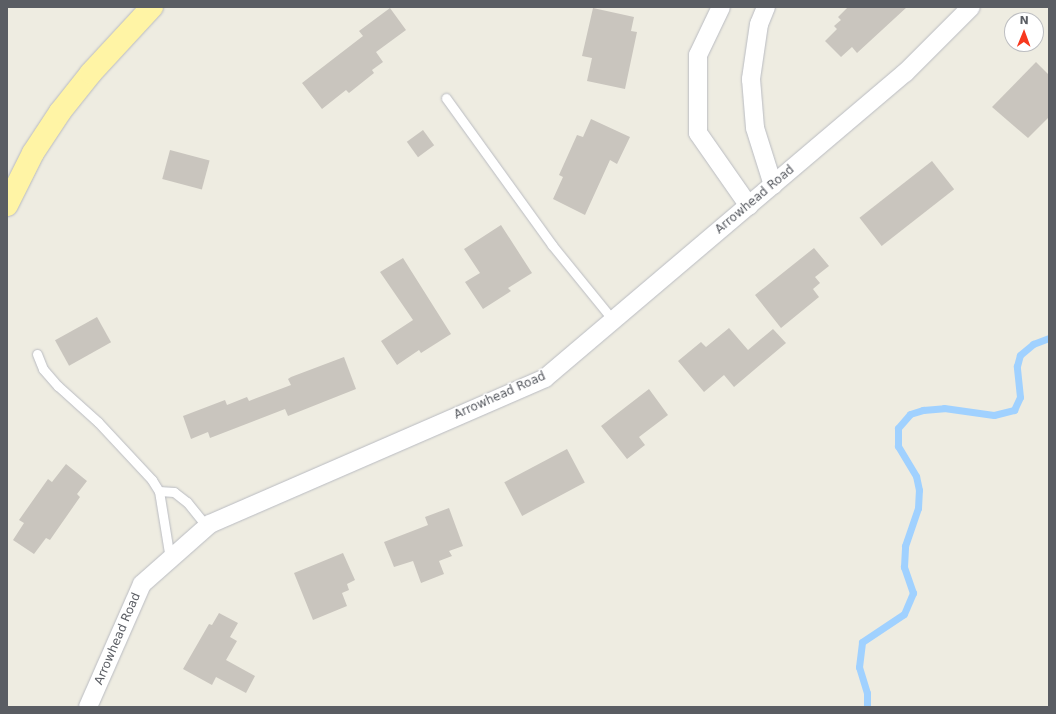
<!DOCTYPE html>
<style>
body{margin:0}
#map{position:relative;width:1056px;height:714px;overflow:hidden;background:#eeece1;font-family:"DejaVu Sans",sans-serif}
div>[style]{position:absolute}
.stream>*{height:7px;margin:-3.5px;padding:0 3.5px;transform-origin:3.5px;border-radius:3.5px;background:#a0d1ff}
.building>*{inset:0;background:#c9c5be;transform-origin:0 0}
.roads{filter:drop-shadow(0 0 1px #b9bbc1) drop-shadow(0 0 1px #b9bbc1)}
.lane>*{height:9px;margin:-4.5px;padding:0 4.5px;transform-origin:4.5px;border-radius:4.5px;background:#fff}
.street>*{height:18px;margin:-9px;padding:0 9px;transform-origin:9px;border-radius:9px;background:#fff}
.primary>*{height:22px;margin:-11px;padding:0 11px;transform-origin:11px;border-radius:11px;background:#fff4a5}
span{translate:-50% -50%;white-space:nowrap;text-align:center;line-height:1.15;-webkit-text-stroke:3px #fff;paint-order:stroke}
.street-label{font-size:12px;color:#5a5d63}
.frame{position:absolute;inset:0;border:8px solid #5a5d63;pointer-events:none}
.north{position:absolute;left:1004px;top:12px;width:40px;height:40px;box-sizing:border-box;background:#fff;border:1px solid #bdbec1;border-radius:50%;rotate:1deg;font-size:11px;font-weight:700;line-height:16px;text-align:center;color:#5a5d63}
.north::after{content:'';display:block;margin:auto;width:14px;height:18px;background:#f7381e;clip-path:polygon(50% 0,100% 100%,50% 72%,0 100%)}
</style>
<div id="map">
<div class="stream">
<div style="left:867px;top:707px;width:14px;rotate:-90deg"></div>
<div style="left:867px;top:693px;width:27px;rotate:-107deg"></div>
<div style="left:859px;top:667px;width:25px;rotate:-83deg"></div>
<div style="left:862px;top:642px;width:50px;rotate:-33.7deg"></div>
<div style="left:904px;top:614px;width:23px;rotate:-67deg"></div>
<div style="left:913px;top:593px;width:28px;rotate:-109deg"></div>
<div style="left:904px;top:567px;width:21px;rotate:-87deg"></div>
<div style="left:905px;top:546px;width:40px;rotate:-71.1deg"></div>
<div style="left:918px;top:508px;width:18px;rotate:-87deg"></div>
<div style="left:919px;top:490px;width:14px;rotate:-102deg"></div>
<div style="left:916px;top:476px;width:35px;rotate:-121deg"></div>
<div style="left:898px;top:446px;width:18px;rotate:-90deg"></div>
<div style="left:898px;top:428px;width:18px;rotate:-49deg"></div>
<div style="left:910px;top:414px;width:14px;rotate:-17deg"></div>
<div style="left:923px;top:410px;width:21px;rotate:-5deg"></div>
<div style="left:944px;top:408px;width:50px;rotate:8deg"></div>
<div style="left:994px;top:415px;width:21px;rotate:-14deg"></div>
<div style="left:1014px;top:410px;width:14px;rotate:-65deg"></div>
<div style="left:1020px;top:397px;width:31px;rotate:-96deg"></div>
<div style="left:1017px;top:366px;width:11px;rotate:-75deg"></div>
<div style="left:1020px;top:355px;width:17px;rotate:-40deg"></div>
<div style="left:1033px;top:344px;width:17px;rotate:-21deg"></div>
</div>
<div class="building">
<div style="clip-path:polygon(848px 7px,907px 7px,857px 53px,852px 47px,841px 57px,825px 41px,837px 29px,834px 26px,841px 20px,838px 17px)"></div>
<div style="clip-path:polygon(390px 8px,406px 30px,376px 52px,383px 62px,372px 70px,374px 73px,349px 93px,346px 90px,322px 109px,302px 83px,363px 36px,359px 31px)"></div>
<div style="clip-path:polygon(593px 8px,634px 17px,631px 31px,637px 32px,625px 89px,587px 81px,592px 58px,582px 56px)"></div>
<div style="clip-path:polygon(1036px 62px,1049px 75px,1049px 117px,1028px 138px,992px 107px)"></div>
<div style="clip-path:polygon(591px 119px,630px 137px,617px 164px,610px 160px,585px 215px,553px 199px,563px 177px,559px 175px,577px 135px,583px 137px)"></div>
<div style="left:423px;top:130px;width:19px;height:20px;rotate:54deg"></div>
<div style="left:170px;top:150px;width:41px;height:30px;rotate:15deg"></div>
<div style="left:932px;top:161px;width:36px;height:92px;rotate:52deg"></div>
<div style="clip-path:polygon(501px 225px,532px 273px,508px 288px,511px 291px,483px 309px,465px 282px,480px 273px,464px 249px)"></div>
<div style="clip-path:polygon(814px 248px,829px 266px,815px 277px,820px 283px,813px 289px,819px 297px,781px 328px,755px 295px)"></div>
<div style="clip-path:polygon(403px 258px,451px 334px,421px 353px,419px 350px,397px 365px,381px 341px,413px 320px,380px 272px)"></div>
<div style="left:97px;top:317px;width:29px;height:48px;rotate:61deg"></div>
<div style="clip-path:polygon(729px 328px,748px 350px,773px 329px,786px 343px,734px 387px,724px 375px,704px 392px,678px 361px,701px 342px,706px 347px)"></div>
<div style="clip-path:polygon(344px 357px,356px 389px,288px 416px,285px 409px,210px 438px,208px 432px,191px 439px,183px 416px,225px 400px,227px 405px,247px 397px,249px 401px,291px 385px,288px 379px,291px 377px)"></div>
<div style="clip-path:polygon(649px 389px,668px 415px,639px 437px,645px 445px,627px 459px,601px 426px)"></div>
<div style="left:567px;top:449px;width:38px;height:71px;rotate:62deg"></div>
<div style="clip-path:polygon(66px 464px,87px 481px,77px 494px,80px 497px,50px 540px,46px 538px,34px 554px,13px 540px,24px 523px,19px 520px,48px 479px,52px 482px)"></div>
<div style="clip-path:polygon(449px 508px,463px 546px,449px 551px,452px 556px,439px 561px,444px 574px,421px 583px,413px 561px,394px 567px,384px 542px,428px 525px,425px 517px)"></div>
<div style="clip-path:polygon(343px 553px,355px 580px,347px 584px,349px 590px,342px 593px,347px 606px,313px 620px,294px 573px)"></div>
<div style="clip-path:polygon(219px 613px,238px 623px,230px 637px,237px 641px,226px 660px,255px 676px,246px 693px,216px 677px,212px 685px,183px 669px,209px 624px,212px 625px)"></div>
</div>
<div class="roads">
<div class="lane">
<div style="left:446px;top:98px;width:181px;rotate:54.2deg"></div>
<div style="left:552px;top:245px;width:97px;rotate:50.9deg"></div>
<div style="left:37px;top:354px;width:16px;rotate:68deg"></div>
<div style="left:43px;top:369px;width:23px;rotate:49deg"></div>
<div style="left:58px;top:386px;width:54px;rotate:42deg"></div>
<div style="left:98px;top:422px;width:79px;rotate:47deg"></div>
<div style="left:152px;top:480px;width:13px;rotate:58deg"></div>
<div style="left:159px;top:491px;width:69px;rotate:80.8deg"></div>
<div style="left:159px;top:491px;width:15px;rotate:4deg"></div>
<div style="left:174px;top:492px;width:16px;rotate:38deg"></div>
<div style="left:187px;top:502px;width:32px;rotate:51deg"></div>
</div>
<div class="street">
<div style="left:721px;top:7px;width:53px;rotate:115.6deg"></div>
<div style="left:698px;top:55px;width:78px;rotate:90deg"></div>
<div style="left:698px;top:133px;width:89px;rotate:55.1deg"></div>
<div style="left:766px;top:7px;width:18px;rotate:112deg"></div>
<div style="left:759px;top:24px;width:56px;rotate:98.3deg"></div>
<div style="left:751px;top:79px;width:49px;rotate:85.3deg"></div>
<div style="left:755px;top:128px;width:60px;rotate:72.5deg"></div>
<div style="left:88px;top:707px;width:134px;rotate:-66.3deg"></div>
<div style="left:142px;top:584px;width:91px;rotate:-41.4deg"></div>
<div style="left:210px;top:524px;width:365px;rotate:-23.5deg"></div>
<div style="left:545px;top:378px;width:472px;rotate:-40.3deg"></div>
<div style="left:905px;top:73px;width:93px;rotate:-45deg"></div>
</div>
<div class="primary">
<div style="left:7px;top:205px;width:58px;rotate:-63.4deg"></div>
<div style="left:33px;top:153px;width:49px;rotate:-56.6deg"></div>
<div style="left:60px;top:112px;width:50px;rotate:-51.5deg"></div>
<div style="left:91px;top:73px;width:90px;rotate:-47.3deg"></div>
</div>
</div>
<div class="street-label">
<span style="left:755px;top:200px;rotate:-40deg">Arrowhead Road</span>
<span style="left:500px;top:396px;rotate:-24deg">Arrowhead Road</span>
<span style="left:118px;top:639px;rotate:-67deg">Arrowhead Road</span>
</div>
<div class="frame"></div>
<div class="north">N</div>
</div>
